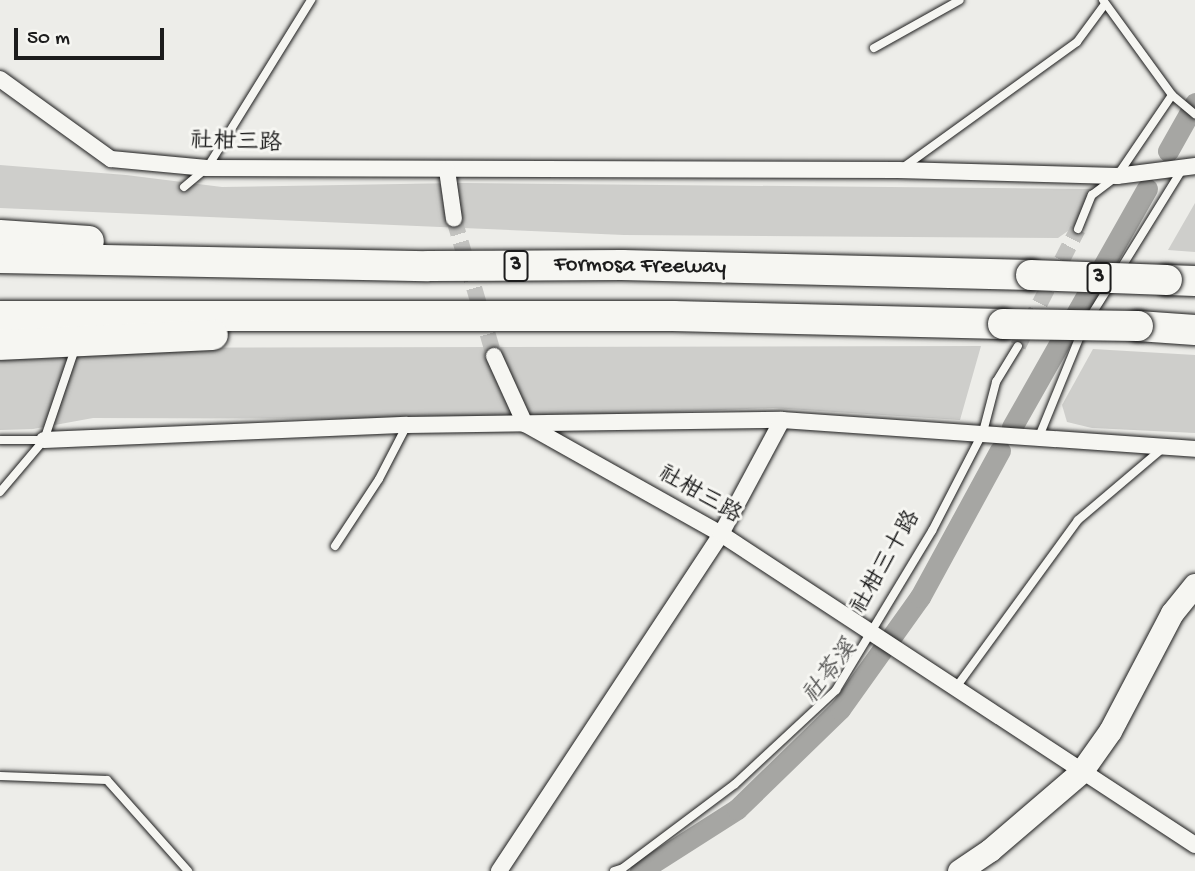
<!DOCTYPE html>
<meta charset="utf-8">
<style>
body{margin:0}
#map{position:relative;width:1195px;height:871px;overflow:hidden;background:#edede9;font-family:"Gochi Hand","LXGW WenKai TC",sans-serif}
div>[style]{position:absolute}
.green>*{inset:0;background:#cececb}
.canal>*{height:21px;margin:-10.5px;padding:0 10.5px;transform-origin:10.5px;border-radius:10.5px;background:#a6a6a3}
.street-tunnel>*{height:16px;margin-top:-8px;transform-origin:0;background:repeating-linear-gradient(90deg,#c3c3c0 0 16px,transparent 0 24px)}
.roads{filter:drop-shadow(0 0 2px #1c1c1c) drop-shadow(0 0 2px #1c1c1c)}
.lane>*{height:8px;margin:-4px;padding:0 4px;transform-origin:4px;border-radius:4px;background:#f6f6f2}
.street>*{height:16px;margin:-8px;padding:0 8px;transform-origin:8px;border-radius:8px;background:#f6f6f2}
.secondary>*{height:23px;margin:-11.5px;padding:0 11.5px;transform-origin:11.5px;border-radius:11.5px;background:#f6f6f2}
.highway>*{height:30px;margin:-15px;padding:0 15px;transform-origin:15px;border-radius:15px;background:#f6f6f2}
.bridges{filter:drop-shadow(0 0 2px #1c1c1c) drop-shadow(0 0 2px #1c1c1c)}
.highway-bridge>*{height:30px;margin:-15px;padding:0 15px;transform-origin:15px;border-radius:15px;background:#f6f6f2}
span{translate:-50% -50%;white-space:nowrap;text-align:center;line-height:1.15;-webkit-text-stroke:6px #f6f6f2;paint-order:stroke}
.shield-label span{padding:2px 5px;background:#f6f6f2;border:2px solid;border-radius:5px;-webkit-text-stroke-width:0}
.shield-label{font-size:21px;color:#1c1c1c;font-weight:700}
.street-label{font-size:23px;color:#1c1c1c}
.water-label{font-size:24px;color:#535352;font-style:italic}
.scale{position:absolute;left:14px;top:28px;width:150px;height:32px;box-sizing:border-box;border:4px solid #1c1c1c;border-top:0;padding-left:9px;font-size:21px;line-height:24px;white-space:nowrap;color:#1c1c1c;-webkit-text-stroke:5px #f6f6f2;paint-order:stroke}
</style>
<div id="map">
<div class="green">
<div style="clip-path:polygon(0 165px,126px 175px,222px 187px,459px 183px,1094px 189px,1085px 219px,1058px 238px,624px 235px,0 208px)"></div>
<div style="clip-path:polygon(1195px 203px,1195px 252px,1168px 250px)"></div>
<div style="clip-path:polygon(981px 346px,960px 420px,773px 408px,500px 419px,93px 418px,33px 429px,0 430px,0 348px)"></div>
<div style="clip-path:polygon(1093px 349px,1195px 355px,1195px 433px,1092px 428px,1067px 422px,1062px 405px)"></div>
</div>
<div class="canal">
<div style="left:1168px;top:151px;width:55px;rotate:-60.6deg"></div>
<div style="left:1012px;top:427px;width:274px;rotate:-60.5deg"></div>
<div style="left:640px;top:871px;width:115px;rotate:-32.6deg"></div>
<div style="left:737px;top:809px;width:144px;rotate:-44.2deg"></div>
<div style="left:840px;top:709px;width:138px;rotate:-54.5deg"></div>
<div style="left:920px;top:597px;width:167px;rotate:-61.4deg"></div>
</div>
<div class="street-tunnel">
<div style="left:454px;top:219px;width:143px;rotate:73.7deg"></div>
<div style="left:1018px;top:346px;width:131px;rotate:-62.9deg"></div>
</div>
<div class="roads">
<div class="lane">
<div style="left:1103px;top:0;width:117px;rotate:54deg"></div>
<div style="left:1172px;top:95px;width:30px;rotate:40deg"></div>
<div style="left:874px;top:48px;width:98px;rotate:-29.2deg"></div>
<div style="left:901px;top:169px;width:217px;rotate:-35.8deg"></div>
<div style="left:1077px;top:42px;width:47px;rotate:-53.6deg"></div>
<div style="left:184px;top:187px;width:30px;rotate:-40deg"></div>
<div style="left:207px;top:168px;width:198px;rotate:-58.2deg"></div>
<div style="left:1078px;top:229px;width:37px;rotate:-68deg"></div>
<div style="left:1092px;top:195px;width:31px;rotate:-37deg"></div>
<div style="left:1117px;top:176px;width:98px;rotate:-55.8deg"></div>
<div style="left:1118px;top:273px;width:123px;rotate:-58.2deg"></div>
<div style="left:1090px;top:317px;width:39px;rotate:-58deg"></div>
<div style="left:1038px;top:439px;width:117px;rotate:-67.8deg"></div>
<div style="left:0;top:440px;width:44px"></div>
<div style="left:0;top:492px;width:68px;rotate:-49.8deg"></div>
<div style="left:44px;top:440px;width:90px;rotate:-71.2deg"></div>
<div style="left:335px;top:546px;width:80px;rotate:-56.7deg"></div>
<div style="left:379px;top:479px;width:61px;rotate:-62.6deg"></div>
<div style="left:957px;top:686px;width:205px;rotate:-53.9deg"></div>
<div style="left:1078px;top:520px;width:113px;rotate:-40.3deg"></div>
<div style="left:0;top:776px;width:107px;rotate:2.1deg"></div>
<div style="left:107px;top:780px;width:122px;rotate:48.3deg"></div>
<div style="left:614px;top:871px;width:9px;rotate:-18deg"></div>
<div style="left:623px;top:868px;width:140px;rotate:-36.9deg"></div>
<div style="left:735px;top:784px;width:138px;rotate:-42.9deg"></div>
<div style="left:836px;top:690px;width:186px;rotate:-58.9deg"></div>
<div style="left:932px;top:531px;width:111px;rotate:-62.7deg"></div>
<div style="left:983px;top:432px;width:52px;rotate:-75.4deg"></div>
<div style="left:996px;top:382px;width:42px;rotate:-58.6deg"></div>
</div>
<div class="street">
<div style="left:0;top:79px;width:137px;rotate:35.8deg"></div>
<div style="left:111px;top:159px;width:96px;rotate:5.4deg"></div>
<div style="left:207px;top:168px;width:691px;rotate:0.17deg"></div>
<div style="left:898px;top:170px;width:219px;rotate:1.6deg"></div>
<div style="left:1117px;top:176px;width:79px;rotate:-7.3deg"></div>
<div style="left:447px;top:170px;width:49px;rotate:81.9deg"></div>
<div style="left:494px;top:356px;width:75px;rotate:65.5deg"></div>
<div style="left:525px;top:424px;width:225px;rotate:29.3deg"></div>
<div style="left:721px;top:534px;width:567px;rotate:33.27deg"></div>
<div style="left:44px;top:440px;width:363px;rotate:-2.4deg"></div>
<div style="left:407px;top:425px;width:375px;rotate:-0.8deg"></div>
<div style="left:782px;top:420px;width:414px;rotate:4deg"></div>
<div style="left:499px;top:871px;width:404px;rotate:-56.6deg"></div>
<div style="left:721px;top:534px;width:129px;rotate:-61.8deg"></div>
</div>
<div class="secondary">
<div style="left:959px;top:871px;width:37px;rotate:-34deg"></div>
<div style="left:990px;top:850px;width:120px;rotate:-40.6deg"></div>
<div style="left:1081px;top:772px;width:50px;rotate:-54.7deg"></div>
<div style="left:1110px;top:731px;width:133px;rotate:-62.3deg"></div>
<div style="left:1172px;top:613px;width:36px;rotate:-51deg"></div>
</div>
<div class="highway">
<div style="left:0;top:235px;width:89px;rotate:3.9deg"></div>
<div style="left:0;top:258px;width:428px;rotate:1.1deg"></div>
<div style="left:428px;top:266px;width:194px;rotate:-0.3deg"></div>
<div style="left:622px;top:265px;width:409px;rotate:1.4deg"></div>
<div style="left:1167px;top:280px;width:28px;rotate:2deg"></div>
<div style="left:0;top:316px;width:673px"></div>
<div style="left:673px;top:316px;width:330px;rotate:1.4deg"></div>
<div style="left:1138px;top:326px;width:57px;rotate:4deg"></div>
<div style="left:0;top:345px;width:213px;rotate:-2.7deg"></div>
</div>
</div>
<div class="bridges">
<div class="highway-bridge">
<div style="left:1031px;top:275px;width:136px;rotate:2.1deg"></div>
<div style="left:1003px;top:324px;width:135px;rotate:0.8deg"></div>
</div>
</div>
<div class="shield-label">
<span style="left:516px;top:266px">3</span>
<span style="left:1099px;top:278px">3</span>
</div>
<div class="street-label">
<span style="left:236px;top:144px;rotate:2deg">社柑三路</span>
<span style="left:640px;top:267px;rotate:1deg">Formosa Freeway</span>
<span style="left:699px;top:496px;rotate:30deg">社柑三路</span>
<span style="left:887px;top:563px;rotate:-60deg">社柑三十路</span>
</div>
<div class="water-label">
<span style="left:831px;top:673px;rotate:-52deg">社苓溪</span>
</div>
<div class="scale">50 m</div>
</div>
